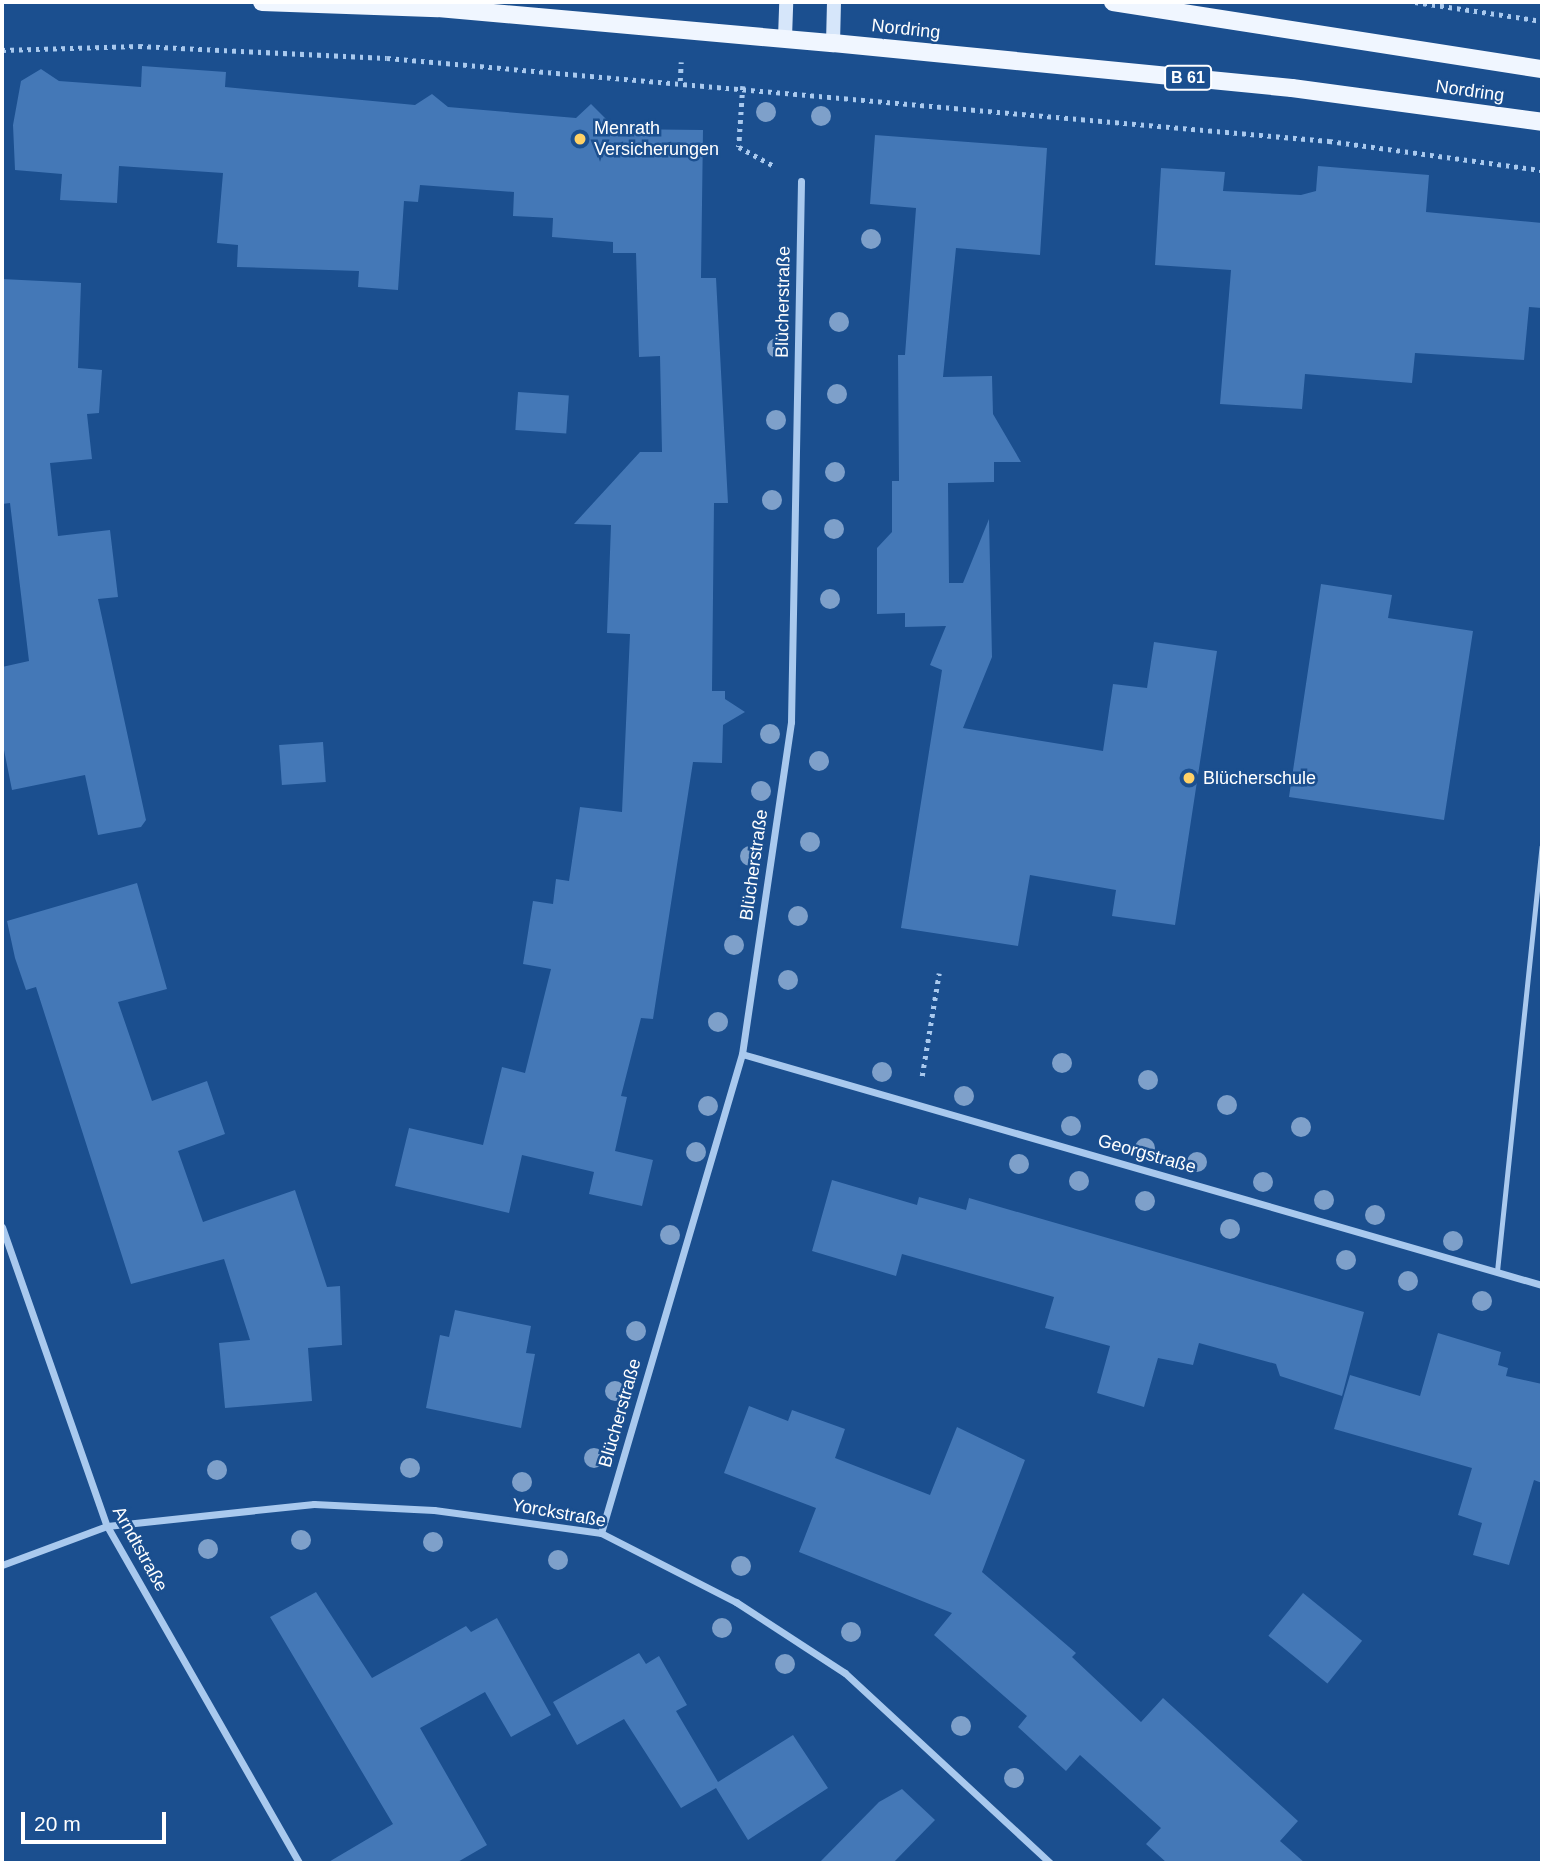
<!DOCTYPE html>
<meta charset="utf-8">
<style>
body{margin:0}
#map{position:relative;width:1544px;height:1865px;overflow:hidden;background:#1b4f8f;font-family:Arial,sans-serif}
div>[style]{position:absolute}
.building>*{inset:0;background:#4478b7;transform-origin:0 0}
.path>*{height:4.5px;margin-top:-2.25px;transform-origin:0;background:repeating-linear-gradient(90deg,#a9c9ee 0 3.5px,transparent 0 8.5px)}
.lane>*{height:5px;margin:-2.5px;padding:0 2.5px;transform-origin:2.5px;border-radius:2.5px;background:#a9c9ee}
.street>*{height:7px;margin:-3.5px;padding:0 3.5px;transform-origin:3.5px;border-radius:3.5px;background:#a9c9ee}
.secondary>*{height:14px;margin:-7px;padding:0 7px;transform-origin:7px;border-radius:7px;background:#d6e6fa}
.primary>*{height:18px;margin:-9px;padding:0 9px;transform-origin:9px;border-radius:9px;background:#f0f6ff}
.trees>*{width:20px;height:20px;margin:-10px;border-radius:50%;background:#7ea0ca}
.dots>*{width:19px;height:19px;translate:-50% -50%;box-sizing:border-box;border:4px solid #1b4f8f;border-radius:50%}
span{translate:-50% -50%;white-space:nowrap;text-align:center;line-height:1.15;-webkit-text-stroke:5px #1b4f8f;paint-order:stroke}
.shield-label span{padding:2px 5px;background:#1b4f8f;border:2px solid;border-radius:5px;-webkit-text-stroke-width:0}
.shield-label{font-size:16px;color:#fff;font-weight:700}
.street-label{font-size:18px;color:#fff}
.poi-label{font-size:18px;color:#fff}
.left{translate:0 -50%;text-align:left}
.frame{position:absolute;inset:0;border:4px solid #fff;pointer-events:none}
.scale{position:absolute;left:21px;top:1812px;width:145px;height:32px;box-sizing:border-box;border:4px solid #fff;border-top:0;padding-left:9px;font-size:21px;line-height:24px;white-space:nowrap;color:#fff;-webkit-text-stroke:5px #1b4f8f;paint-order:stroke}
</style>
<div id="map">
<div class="building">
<div style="clip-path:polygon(142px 66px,226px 72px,225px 87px,415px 105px,432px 94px,448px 107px,576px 118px,591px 104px,616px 129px,703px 130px,701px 278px,716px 278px,728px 503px,714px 503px,712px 691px,725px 691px,725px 699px,745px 712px,723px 725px,722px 763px,693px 762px,653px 1019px,641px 1018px,621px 1096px,627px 1097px,615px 1151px,653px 1160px,642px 1206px,589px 1194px,594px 1172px,522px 1155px,509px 1213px,395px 1186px,409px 1128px,483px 1145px,502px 1067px,525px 1073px,551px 969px,523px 964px,533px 901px,553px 904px,556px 879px,569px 881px,580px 807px,622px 812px,630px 634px,607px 633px,611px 525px,574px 524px,640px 452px,662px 452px,660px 356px,639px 357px,636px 253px,613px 253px,613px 242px,552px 237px,553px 218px,513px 216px,514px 192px,420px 185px,418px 202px,404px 201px,398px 290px,358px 287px,359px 271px,237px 267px,238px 245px,217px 243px,223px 173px,119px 166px,117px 203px,60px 200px,62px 174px,15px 170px,13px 125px,21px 81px,41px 69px,59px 81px,141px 87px)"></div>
<div style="clip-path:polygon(875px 135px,1047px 148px,1040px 255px,956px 248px,943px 377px,992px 376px,993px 414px,1021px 462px,994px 462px,994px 482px,948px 483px,949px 583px,963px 583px,989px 519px,992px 657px,963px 728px,1103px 751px,1113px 684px,1147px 688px,1154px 642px,1217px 651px,1175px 925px,1112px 916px,1116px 890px,1030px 875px,1018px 946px,901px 928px,942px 670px,930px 665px,946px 626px,905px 627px,905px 613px,877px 614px,877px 548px,892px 532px,892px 481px,899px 481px,898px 355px,905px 355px,916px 208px,870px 204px)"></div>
<div style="clip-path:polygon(1318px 166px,1429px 175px,1426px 212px,1542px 223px,1542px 308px,1529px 307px,1524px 360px,1415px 353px,1412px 383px,1305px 374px,1302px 409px,1220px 404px,1231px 270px,1155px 265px,1161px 168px,1225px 172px,1223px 191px,1301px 195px,1316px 191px)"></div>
<div style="clip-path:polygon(2px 279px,81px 283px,78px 368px,102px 370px,99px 413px,87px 414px,92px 459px,50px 463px,58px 536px,110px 530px,118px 597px,98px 599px,146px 820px,141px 827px,98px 835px,85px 775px,12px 790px,2px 740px,2px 667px,29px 661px,10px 503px,2px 504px)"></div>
<div style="left:518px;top:392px;width:51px;height:38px;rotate:4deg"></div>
<div style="clip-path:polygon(1321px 584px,1392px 595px,1388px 618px,1473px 631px,1444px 820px,1289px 797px)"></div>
<div style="left:323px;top:742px;width:40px;height:44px;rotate:86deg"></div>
<div style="clip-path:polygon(137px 883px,167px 989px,118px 1002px,152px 1101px,207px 1081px,225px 1134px,178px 1151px,203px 1222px,295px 1190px,327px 1287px,340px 1286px,342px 1345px,308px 1348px,312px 1401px,225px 1408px,219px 1343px,250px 1340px,224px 1259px,131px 1284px,36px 987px,26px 990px,15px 958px,7px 921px)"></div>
<div style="clip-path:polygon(832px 1180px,917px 1205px,919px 1197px,966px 1210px,969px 1198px,1364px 1312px,1342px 1396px,1280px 1376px,1276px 1364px,1199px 1343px,1193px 1365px,1158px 1358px,1144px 1407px,1097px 1393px,1110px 1346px,1045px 1328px,1054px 1297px,902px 1254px,896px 1276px,812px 1251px)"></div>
<div style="clip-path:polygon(455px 1310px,531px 1326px,526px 1353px,535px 1354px,521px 1428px,426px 1408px,440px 1335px,449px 1337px)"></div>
<div style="clip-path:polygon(1438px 1333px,1501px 1352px,1498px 1365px,1508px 1368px,1506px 1376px,1542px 1384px,1542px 1483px,1534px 1480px,1509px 1565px,1473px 1555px,1482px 1523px,1458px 1515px,1472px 1468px,1334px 1429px,1350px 1375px,1420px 1396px)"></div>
<div style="clip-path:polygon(749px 1406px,788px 1421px,792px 1410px,845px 1429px,835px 1458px,930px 1495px,957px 1427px,1025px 1460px,982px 1572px,1076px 1653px,1072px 1657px,1141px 1722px,1163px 1698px,1298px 1821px,1280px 1841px,1305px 1863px,1167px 1863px,1146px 1844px,1161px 1828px,1080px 1755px,1066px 1771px,1018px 1727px,1027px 1716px,934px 1635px,952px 1613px,799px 1552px,816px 1508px,724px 1473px)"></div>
<div style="clip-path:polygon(316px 1592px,372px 1678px,466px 1626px,471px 1632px,497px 1618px,551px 1715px,511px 1737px,485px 1692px,420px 1728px,487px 1845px,456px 1863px,327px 1863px,393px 1824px,270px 1617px)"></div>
<div style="left:1303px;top:1593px;width:76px;height:55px;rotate:39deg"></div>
<div style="clip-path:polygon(639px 1653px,646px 1664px,659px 1656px,687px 1705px,676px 1711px,718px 1782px,793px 1735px,828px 1788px,748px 1840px,716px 1788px,681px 1808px,624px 1719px,577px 1745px,553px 1702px)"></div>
<div style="clip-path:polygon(902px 1789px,935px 1820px,893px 1863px,819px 1863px,879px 1802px)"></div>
</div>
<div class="path">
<div style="left:1415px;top:2px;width:128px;rotate:8.5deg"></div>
<div style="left:2px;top:50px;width:137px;rotate:-1.7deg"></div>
<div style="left:139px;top:46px;width:248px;rotate:2.8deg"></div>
<div style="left:387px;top:58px;width:946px;rotate:5.04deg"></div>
<div style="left:1329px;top:141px;width:215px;rotate:7.8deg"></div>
<div style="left:680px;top:81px;width:19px;rotate:-87deg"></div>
<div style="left:743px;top:86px;width:61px;rotate:93.8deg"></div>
<div style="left:739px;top:147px;width:42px;rotate:28.4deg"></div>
<div style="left:922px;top:1076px;width:104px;rotate:-80.6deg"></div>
</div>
<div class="lane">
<div style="left:1497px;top:1271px;width:427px;rotate:-84deg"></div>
</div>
<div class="street">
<div style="left:742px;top:1054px;width:833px;rotate:16.11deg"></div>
<div style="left:2px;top:1227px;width:317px;rotate:70.7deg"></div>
<div style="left:107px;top:1526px;width:388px;rotate:60.3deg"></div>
<div style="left:601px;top:1533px;width:499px;rotate:-73.6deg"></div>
<div style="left:742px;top:1054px;width:336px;rotate:-81.6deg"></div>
<div style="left:791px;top:722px;width:541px;rotate:-88.94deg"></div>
<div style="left:2px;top:1565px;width:112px;rotate:-20.4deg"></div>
<div style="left:107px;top:1526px;width:208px;rotate:-6.1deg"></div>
<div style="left:314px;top:1504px;width:120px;rotate:2.9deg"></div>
<div style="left:434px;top:1510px;width:169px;rotate:7.8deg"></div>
<div style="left:601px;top:1533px;width:152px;rotate:27.1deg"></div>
<div style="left:736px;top:1602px;width:130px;rotate:33.1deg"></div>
<div style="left:845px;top:1673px;width:280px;rotate:42.8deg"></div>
</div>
<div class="secondary">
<div style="left:785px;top:38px;width:36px;rotate:-88deg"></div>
<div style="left:833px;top:43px;width:41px;rotate:-88.6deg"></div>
</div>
<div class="primary">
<div style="left:262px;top:2px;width:176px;rotate:2deg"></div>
<div style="left:438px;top:8px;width:397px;rotate:5.1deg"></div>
<div style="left:833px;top:43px;width:461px;rotate:5.6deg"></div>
<div style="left:1292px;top:88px;width:252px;rotate:7.7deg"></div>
<div style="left:1113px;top:2px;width:434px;rotate:8.9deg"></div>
</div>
<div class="trees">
<div style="left:766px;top:112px"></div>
<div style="left:821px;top:116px"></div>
<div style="left:871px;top:239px"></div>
<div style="left:839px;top:322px"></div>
<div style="left:777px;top:348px"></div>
<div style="left:837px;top:394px"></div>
<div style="left:776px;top:420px"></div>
<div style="left:835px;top:472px"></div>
<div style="left:772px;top:500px"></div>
<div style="left:834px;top:529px"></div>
<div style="left:830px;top:599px"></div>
<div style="left:770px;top:734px"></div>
<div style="left:819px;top:761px"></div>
<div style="left:761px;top:791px"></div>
<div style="left:810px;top:842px"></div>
<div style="left:750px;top:856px"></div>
<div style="left:798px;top:916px"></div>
<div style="left:734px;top:945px"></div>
<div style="left:788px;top:980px"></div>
<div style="left:718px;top:1022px"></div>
<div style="left:1062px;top:1063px"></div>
<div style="left:882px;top:1072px"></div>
<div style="left:1148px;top:1080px"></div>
<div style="left:964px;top:1096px"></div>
<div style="left:1227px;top:1105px"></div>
<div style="left:708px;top:1106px"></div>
<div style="left:1071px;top:1126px"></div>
<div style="left:1301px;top:1127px"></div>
<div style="left:1145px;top:1148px"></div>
<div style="left:696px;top:1152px"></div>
<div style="left:1197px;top:1162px"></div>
<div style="left:1019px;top:1164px"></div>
<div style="left:1079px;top:1181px"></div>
<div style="left:1263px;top:1182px"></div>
<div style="left:1324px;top:1200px"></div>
<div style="left:1145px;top:1201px"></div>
<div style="left:1375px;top:1215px"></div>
<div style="left:1230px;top:1229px"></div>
<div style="left:670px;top:1235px"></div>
<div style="left:1453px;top:1241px"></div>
<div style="left:1346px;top:1260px"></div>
<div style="left:1408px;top:1281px"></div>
<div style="left:1482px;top:1301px"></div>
<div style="left:636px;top:1331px"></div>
<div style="left:615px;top:1391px"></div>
<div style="left:594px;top:1458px"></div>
<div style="left:410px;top:1468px"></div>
<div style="left:217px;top:1470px"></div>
<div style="left:522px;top:1482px"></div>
<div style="left:301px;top:1540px"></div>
<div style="left:433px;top:1542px"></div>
<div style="left:208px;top:1549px"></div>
<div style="left:558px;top:1560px"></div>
<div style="left:741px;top:1566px"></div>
<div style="left:722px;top:1628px"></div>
<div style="left:851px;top:1632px"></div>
<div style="left:785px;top:1664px"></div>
<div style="left:961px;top:1726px"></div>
<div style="left:1014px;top:1778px"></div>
</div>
<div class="dots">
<div style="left:580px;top:139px;background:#ffd166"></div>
<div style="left:1189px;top:778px;background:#ffd166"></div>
</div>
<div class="shield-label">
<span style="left:1188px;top:78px">B 61</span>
</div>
<div class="street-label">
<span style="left:906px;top:29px;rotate:6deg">Nordring</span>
<span style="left:1470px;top:91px;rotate:8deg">Nordring</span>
<span style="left:783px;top:302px;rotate:-89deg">Blücherstraße</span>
<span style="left:754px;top:865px;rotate:-82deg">Blücherstraße</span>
<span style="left:1147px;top:1154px;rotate:16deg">Georgstraße</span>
<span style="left:620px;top:1413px;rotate:-74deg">Blücherstraße</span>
<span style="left:559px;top:1513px;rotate:10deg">Yorckstraße</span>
<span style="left:140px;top:1549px;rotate:61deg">Arndtstraße</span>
</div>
<div class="poi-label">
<span class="left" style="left:594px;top:139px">Menrath<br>Versicherungen</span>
<span class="left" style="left:1203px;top:778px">Blücherschule</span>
</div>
<div class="frame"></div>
<div class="scale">20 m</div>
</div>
